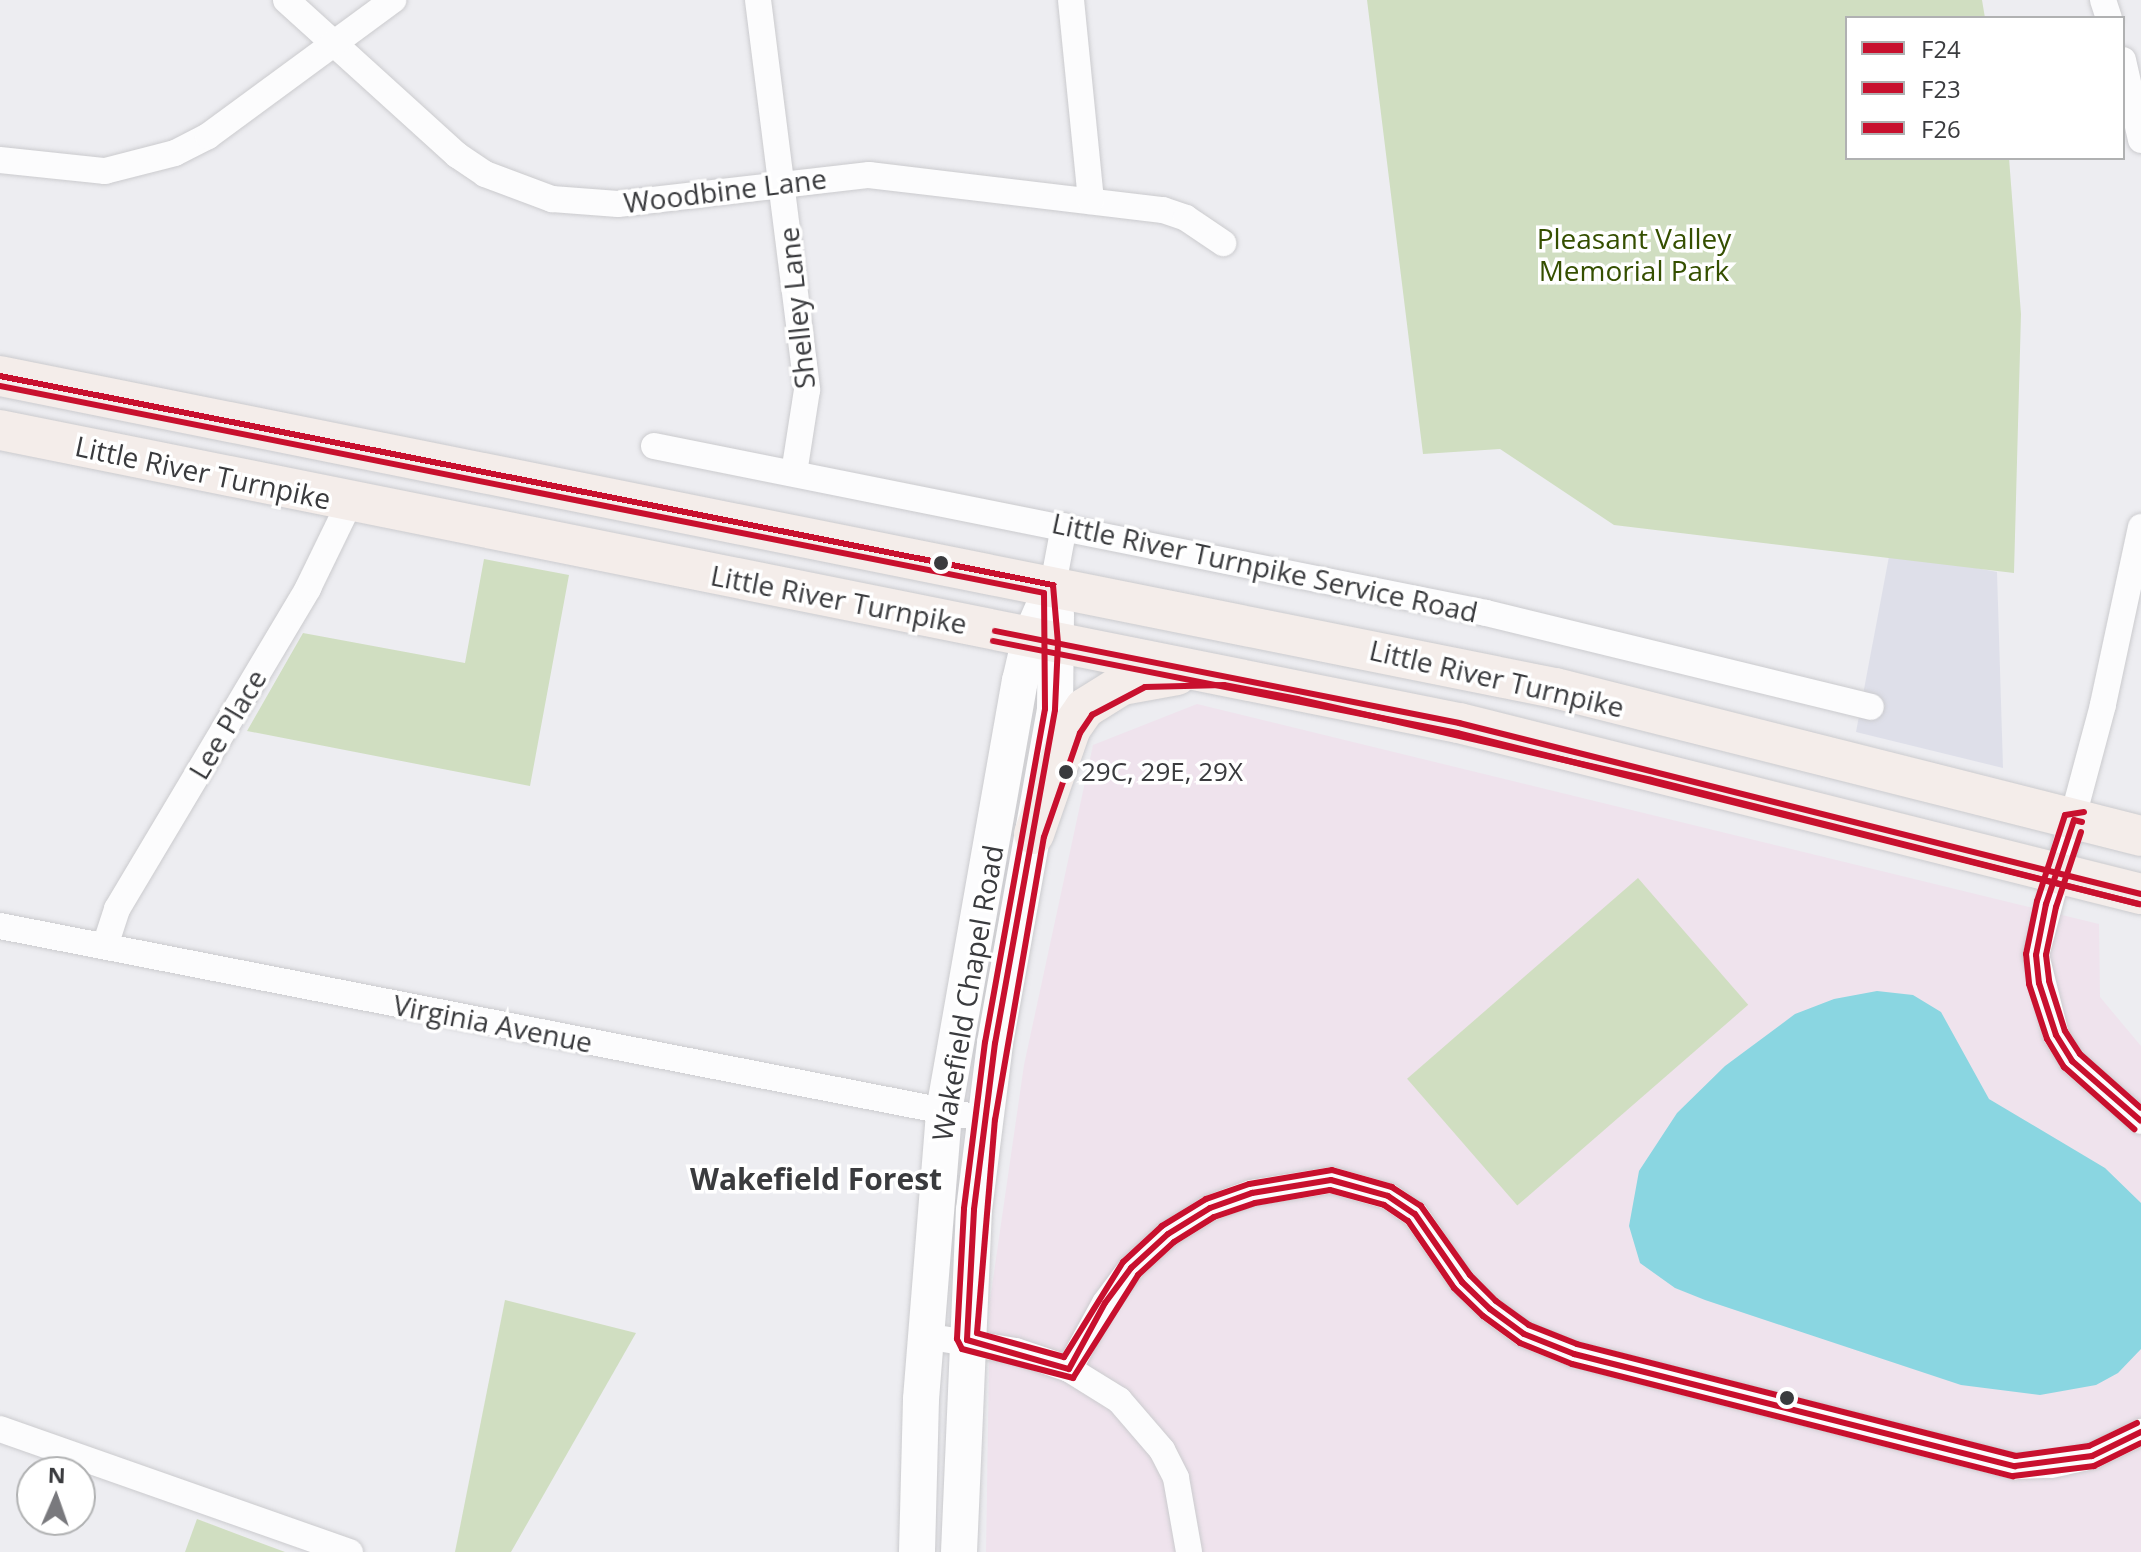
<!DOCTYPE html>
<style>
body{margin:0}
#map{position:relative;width:2141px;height:1552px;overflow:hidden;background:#ededf1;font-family:"Open Sans",sans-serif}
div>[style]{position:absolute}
.built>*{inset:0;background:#dedfe9}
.education>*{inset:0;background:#efe3ed}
.green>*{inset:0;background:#d0dec1;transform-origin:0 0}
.water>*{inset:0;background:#8ad6e1}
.roads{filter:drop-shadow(0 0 2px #cbcbce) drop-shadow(0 0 2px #cbcbce)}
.street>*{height:26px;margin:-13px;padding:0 13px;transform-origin:13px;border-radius:13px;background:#fcfcfd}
.secondary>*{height:36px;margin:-18px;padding:0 18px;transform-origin:18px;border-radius:18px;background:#fcfcfd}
.primary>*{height:40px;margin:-20px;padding:0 20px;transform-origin:20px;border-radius:20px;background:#f4edea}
.bus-1>*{height:6px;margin:-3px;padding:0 3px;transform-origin:3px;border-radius:3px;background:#c8102e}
.bus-2>*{height:6px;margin:-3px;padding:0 3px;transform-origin:3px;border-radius:3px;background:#c8102e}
.bus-3>*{height:6px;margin:-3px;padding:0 3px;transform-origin:3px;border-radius:3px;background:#c8102e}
.dots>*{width:22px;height:22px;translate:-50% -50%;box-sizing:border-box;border:4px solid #fff;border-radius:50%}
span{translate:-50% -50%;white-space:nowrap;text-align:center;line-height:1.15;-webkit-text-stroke:7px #fff;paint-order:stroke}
.bus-label{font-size:26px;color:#3a3b3e}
.left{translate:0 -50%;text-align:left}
.street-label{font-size:28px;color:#3a3b3e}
.park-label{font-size:28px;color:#354f00}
.neighbourhood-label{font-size:30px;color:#3a3b3e;font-weight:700}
.legend{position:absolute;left:1845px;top:16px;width:280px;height:144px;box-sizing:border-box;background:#fff;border:2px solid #b0b1b2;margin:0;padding:10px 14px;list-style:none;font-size:24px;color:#3a3b3e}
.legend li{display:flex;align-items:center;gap:16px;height:40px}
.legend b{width:40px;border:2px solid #b0b1b2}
.north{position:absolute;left:16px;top:1456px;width:80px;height:80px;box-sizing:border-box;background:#fff;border:2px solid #b0b1b2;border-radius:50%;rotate:2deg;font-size:22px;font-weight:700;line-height:32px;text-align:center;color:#3a3b3e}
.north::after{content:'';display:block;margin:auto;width:28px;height:36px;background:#79797d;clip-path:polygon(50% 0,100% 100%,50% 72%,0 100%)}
</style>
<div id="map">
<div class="built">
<div style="clip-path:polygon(1890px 551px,1997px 572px,2003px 768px,1856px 732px)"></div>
</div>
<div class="education">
<div style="clip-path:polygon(1197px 704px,2099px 924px,2100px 997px,2141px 1046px,2141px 1552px,986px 1552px,990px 1300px,1024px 1065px,1093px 745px)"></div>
</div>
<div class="green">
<div style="clip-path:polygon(1367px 0,1982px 0,1985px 18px,1847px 18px,1847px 158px,2009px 158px,2021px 314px,2014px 573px,1614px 525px,1500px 449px,1423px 454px)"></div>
<div style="clip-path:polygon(484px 559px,569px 575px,530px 786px,247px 731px,303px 633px,465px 663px)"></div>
<div style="left:1638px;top:878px;width:168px;height:306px;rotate:49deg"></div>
<div style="clip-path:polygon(505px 1300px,636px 1333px,511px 1552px,455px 1552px)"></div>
<div style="clip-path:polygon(197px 1519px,285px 1552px,185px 1552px)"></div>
</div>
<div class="water">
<div style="clip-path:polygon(1877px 991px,1913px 995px,1941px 1012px,1989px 1099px,2105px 1168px,2141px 1203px,2141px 1349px,2118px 1373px,2096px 1385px,2040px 1395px,1961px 1385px,1705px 1300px,1675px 1288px,1640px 1263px,1629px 1226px,1639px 1171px,1677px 1113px,1725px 1066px,1795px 1014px,1834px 999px)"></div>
</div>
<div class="roads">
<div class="street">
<div style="left:286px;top:0;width:231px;rotate:42.2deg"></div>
<div style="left:457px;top:155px;width:34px;rotate:34deg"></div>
<div style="left:485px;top:174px;width:72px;rotate:20.5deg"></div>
<div style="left:552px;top:199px;width:66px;rotate:4.3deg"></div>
<div style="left:618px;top:204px;width:253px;rotate:-6.6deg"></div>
<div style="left:869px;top:175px;width:296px;rotate:6.8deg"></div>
<div style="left:1163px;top:210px;width:24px;rotate:19deg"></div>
<div style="left:1186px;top:218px;width:45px;rotate:34deg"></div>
<div style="left:758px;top:0;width:393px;rotate:82.8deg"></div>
<div style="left:807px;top:390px;width:84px;rotate:98.9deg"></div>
<div style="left:1071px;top:0;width:202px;rotate:84.3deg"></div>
<div style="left:2103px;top:0;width:19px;rotate:72deg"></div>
<div style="left:2123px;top:60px;width:82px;rotate:77.3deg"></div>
<div style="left:0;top:160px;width:106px;rotate:6deg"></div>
<div style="left:105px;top:171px;width:72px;rotate:-14.4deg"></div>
<div style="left:175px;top:153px;width:37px;rotate:-27deg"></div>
<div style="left:208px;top:136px;width:230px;rotate:-36.3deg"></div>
<div style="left:654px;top:446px;width:849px;rotate:11.35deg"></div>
<div style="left:1486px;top:613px;width:396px;rotate:13.7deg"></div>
<div style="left:2141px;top:527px;width:182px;rotate:102.1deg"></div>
<div style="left:2103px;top:705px;width:259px;rotate:105deg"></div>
<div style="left:2036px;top:955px;width:82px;rotate:76deg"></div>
<div style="left:2056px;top:1035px;width:31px;rotate:58deg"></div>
<div style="left:2072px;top:1061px;width:91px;rotate:41deg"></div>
<div style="left:1053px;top:585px;width:60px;rotate:-79.4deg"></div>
<div style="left:0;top:926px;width:1004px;rotate:11.09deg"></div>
<div style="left:105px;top:946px;width:39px;rotate:-72deg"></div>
<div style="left:117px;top:909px;width:374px;rotate:-59.2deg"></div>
<div style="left:308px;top:588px;width:96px;rotate:-64deg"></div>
<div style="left:925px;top:1336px;width:92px;rotate:9.4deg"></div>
<div style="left:1016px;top:1351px;width:56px;rotate:18.8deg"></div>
<div style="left:1069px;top:1369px;width:59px;rotate:31.8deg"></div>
<div style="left:1119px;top:1400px;width:66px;rotate:49.3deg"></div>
<div style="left:1162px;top:1450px;width:31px;rotate:63deg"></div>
<div style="left:1176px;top:1478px;width:75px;rotate:80deg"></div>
<div style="left:1069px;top:1369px;width:75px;rotate:-61.4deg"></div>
<div style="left:1105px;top:1303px;width:44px;rotate:-53.4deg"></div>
<div style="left:1131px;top:1268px;width:50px;rotate:-42.6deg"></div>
<div style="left:1168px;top:1234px;width:49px;rotate:-31.8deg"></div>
<div style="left:1210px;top:1208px;width:45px;rotate:-19.7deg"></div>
<div style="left:1252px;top:1193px;width:80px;rotate:-9.3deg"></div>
<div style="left:1331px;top:1180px;width:59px;rotate:15.7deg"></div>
<div style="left:1388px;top:1196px;width:32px;rotate:34deg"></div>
<div style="left:1415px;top:1214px;width:83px;rotate:55.3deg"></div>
<div style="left:1462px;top:1282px;width:39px;rotate:44deg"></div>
<div style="left:1490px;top:1309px;width:42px;rotate:36.3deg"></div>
<div style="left:1524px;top:1334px;width:54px;rotate:21.8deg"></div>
<div style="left:1574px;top:1354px;width:455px;rotate:14.3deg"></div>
<div style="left:2015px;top:1466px;width:36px;rotate:-2deg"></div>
<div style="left:2051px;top:1465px;width:42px;rotate:-12.4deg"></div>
<div style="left:2092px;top:1456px;width:55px;rotate:-26.1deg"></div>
<div style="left:0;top:1429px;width:371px;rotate:19.4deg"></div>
</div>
<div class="secondary">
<div style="left:917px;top:1552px;width:153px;rotate:-88.5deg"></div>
<div style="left:921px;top:1399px;width:289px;rotate:-85.4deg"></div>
<div style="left:944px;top:1111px;width:437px;rotate:-80deg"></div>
<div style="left:1020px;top:681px;width:44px;rotate:-76.9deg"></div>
<div style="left:1030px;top:638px;width:58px;rotate:-66.5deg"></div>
<div style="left:959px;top:1552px;width:342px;rotate:-87.5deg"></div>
<div style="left:974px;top:1210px;width:168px;rotate:-82.8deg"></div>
<div style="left:995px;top:1043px;width:338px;rotate:-79.8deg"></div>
<div style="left:1055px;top:710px;width:96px;rotate:-89.4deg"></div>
</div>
<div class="primary">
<div style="left:0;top:376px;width:1586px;rotate:11.35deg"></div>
<div style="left:1555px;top:688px;width:604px;rotate:14.17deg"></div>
<div style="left:0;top:430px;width:1488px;rotate:11.36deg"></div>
<div style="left:1459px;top:723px;width:703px;rotate:14.08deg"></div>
<div style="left:1034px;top:834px;width:112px;rotate:-70.8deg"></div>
<div style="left:1071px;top:728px;width:24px;rotate:-55deg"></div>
<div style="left:1085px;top:708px;width:44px;rotate:-31.9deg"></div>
<div style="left:1122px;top:685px;width:56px;rotate:-10.3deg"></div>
</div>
</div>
<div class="bus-1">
<div style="left:0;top:376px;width:1074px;rotate:11.23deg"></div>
<div style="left:1053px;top:585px;width:58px;rotate:85.1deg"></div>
<div style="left:1058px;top:643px;width:67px;rotate:92.6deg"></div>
<div style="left:1055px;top:710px;width:338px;rotate:100.2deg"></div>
<div style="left:995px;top:1043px;width:168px;rotate:97.2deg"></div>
<div style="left:974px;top:1210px;width:130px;rotate:93.1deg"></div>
<div style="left:967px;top:1340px;width:106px;rotate:15.9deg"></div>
<div style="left:1069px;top:1369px;width:75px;rotate:-61.4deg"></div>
<div style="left:1105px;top:1303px;width:44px;rotate:-53.4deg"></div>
<div style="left:1131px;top:1268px;width:50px;rotate:-42.6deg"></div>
<div style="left:1168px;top:1234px;width:49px;rotate:-31.8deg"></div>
<div style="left:1210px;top:1208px;width:45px;rotate:-19.7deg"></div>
<div style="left:1252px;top:1193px;width:80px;rotate:-9.3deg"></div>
<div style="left:1331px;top:1180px;width:59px;rotate:15.7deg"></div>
<div style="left:1388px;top:1196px;width:32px;rotate:34deg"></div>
<div style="left:1415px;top:1214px;width:83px;rotate:55.3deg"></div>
<div style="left:1462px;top:1282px;width:39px;rotate:44deg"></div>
<div style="left:1490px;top:1309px;width:42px;rotate:36.3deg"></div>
<div style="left:1524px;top:1334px;width:54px;rotate:21.8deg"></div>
<div style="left:1574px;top:1354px;width:455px;rotate:14.3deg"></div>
<div style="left:2015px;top:1466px;width:78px;rotate:-7.4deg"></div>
<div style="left:2092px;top:1456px;width:55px;rotate:-26.1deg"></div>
<div style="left:995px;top:631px;width:473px;rotate:11.2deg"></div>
<div style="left:1459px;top:723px;width:703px;rotate:14.08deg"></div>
<div style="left:2082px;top:822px;width:8px;rotate:-166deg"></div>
<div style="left:2074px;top:820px;width:89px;rotate:108.4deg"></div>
<div style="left:2046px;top:904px;width:52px;rotate:101.1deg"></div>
<div style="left:2036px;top:955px;width:28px;rotate:84deg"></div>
<div style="left:2039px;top:983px;width:55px;rotate:71.9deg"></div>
<div style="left:2056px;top:1035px;width:31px;rotate:58deg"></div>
<div style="left:2072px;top:1061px;width:91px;rotate:41deg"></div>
</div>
<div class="bus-2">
<div style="left:0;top:386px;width:1064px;rotate:11.21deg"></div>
<div style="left:1044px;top:593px;width:116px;rotate:89.5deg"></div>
<div style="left:1045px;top:709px;width:338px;rotate:100.2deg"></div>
<div style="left:985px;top:1042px;width:168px;rotate:97.2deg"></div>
<div style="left:964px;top:1209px;width:130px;rotate:93.1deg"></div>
<div style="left:957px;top:1339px;width:11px;rotate:63deg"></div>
<div style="left:962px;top:1349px;width:115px;rotate:14.6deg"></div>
<div style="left:1073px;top:1378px;width:122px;rotate:-57.7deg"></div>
<div style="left:1138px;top:1275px;width:49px;rotate:-42.5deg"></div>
<div style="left:1174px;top:1242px;width:47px;rotate:-32deg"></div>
<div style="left:1214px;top:1217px;width:43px;rotate:-18.9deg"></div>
<div style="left:1255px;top:1203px;width:76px;rotate:-9.8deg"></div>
<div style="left:1330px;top:1190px;width:56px;rotate:15.5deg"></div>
<div style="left:1384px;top:1205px;width:29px;rotate:34deg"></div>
<div style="left:1408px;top:1221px;width:81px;rotate:55.5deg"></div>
<div style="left:1454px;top:1288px;width:40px;rotate:44deg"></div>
<div style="left:1483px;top:1316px;width:46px;rotate:36.1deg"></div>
<div style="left:1520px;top:1343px;width:56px;rotate:22deg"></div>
<div style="left:1572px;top:1364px;width:455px;rotate:14.3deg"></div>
<div style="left:2013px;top:1476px;width:82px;rotate:-7deg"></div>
<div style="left:2094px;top:1466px;width:52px;rotate:-26.1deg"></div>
<div style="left:993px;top:641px;width:473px;rotate:11.2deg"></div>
<div style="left:1457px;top:733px;width:703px;rotate:14.08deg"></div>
<div style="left:2084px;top:812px;width:19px;rotate:171deg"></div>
<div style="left:2065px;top:815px;width:90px;rotate:108deg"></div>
<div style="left:2037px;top:901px;width:54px;rotate:101.7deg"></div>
<div style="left:2026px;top:954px;width:30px;rotate:84deg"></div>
<div style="left:2029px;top:984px;width:58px;rotate:71.9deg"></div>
<div style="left:2047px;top:1039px;width:33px;rotate:59deg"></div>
<div style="left:2064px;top:1067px;width:94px;rotate:41.5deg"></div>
</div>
<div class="bus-3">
<div style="left:2081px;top:832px;width:79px;rotate:108.4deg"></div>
<div style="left:2056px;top:907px;width:49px;rotate:101.8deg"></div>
<div style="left:2046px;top:955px;width:26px;rotate:83deg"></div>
<div style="left:2049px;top:981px;width:52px;rotate:72.3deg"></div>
<div style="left:2065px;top:1031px;width:27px;rotate:57deg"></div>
<div style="left:2080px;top:1054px;width:81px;rotate:41.5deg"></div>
<div style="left:2137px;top:1423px;width:53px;rotate:154.4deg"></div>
<div style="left:2089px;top:1446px;width:74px;rotate:172.2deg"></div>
<div style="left:2016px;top:1456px;width:453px;rotate:-165.7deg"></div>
<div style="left:1577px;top:1344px;width:52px;rotate:-158.4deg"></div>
<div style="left:1529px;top:1325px;width:41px;rotate:-144deg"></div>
<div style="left:1496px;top:1301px;width:37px;rotate:-135deg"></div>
<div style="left:1470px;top:1275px;width:85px;rotate:-125.4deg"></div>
<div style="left:1421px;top:1206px;width:35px;rotate:-147deg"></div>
<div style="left:1392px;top:1187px;width:62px;rotate:-164.2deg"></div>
<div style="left:1332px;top:1170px;width:84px;rotate:170.4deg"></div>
<div style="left:1249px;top:1184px;width:46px;rotate:160.8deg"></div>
<div style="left:1206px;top:1199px;width:52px;rotate:148.5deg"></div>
<div style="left:1162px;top:1226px;width:53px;rotate:137.3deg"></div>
<div style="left:1123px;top:1262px;width:112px;rotate:121.8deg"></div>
<div style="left:1064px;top:1357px;width:90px;rotate:-164.6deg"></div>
<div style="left:977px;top:1333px;width:214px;rotate:-85.2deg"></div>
<div style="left:995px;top:1120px;width:287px;rotate:-80.2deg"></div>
<div style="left:1044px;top:837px;width:110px;rotate:-70.9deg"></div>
<div style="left:1080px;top:733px;width:22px;rotate:-56deg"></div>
<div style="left:1092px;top:715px;width:60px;rotate:-27.8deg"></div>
<div style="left:1145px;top:687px;width:79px;rotate:-1.5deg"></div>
<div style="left:1224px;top:685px;width:75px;rotate:10.7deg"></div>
<div style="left:1298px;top:699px;width:362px;rotate:12.9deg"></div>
<div style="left:1651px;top:780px;width:504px;rotate:14.26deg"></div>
</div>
<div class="dots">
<div style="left:941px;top:563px;background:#3a3b3e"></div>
<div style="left:1066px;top:772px;background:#3a3b3e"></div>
<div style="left:1787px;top:1398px;background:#3a3b3e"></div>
</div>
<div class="bus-label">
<span class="left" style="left:1081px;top:772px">29C, 29E, 29X</span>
</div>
<div class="street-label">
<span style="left:725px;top:190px;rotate:-7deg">Woodbine Lane</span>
<span style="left:796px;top:308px;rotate:-96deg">Shelley Lane</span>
<span style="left:203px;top:472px;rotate:12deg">Little River Turnpike</span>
<span style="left:1265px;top:567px;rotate:12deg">Little River Turnpike Service Road</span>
<span style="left:839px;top:599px;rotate:11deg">Little River Turnpike</span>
<span style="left:1497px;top:678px;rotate:13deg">Little River Turnpike</span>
<span style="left:227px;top:724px;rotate:-59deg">Lee Place</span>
<span style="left:967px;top:993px;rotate:-80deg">Wakefield Chapel Road</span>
<span style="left:493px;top:1023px;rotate:11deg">Virginia Avenue</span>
</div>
<div class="park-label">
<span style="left:1634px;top:254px">Pleasant Valley<br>Memorial Park</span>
</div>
<div class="neighbourhood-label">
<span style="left:816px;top:1179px">Wakefield Forest</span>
</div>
<ul class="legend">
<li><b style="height:10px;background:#c8102e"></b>F24</li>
<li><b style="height:10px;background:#c8102e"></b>F23</li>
<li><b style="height:10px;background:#c8102e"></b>F26</li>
</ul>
<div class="north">N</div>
</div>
